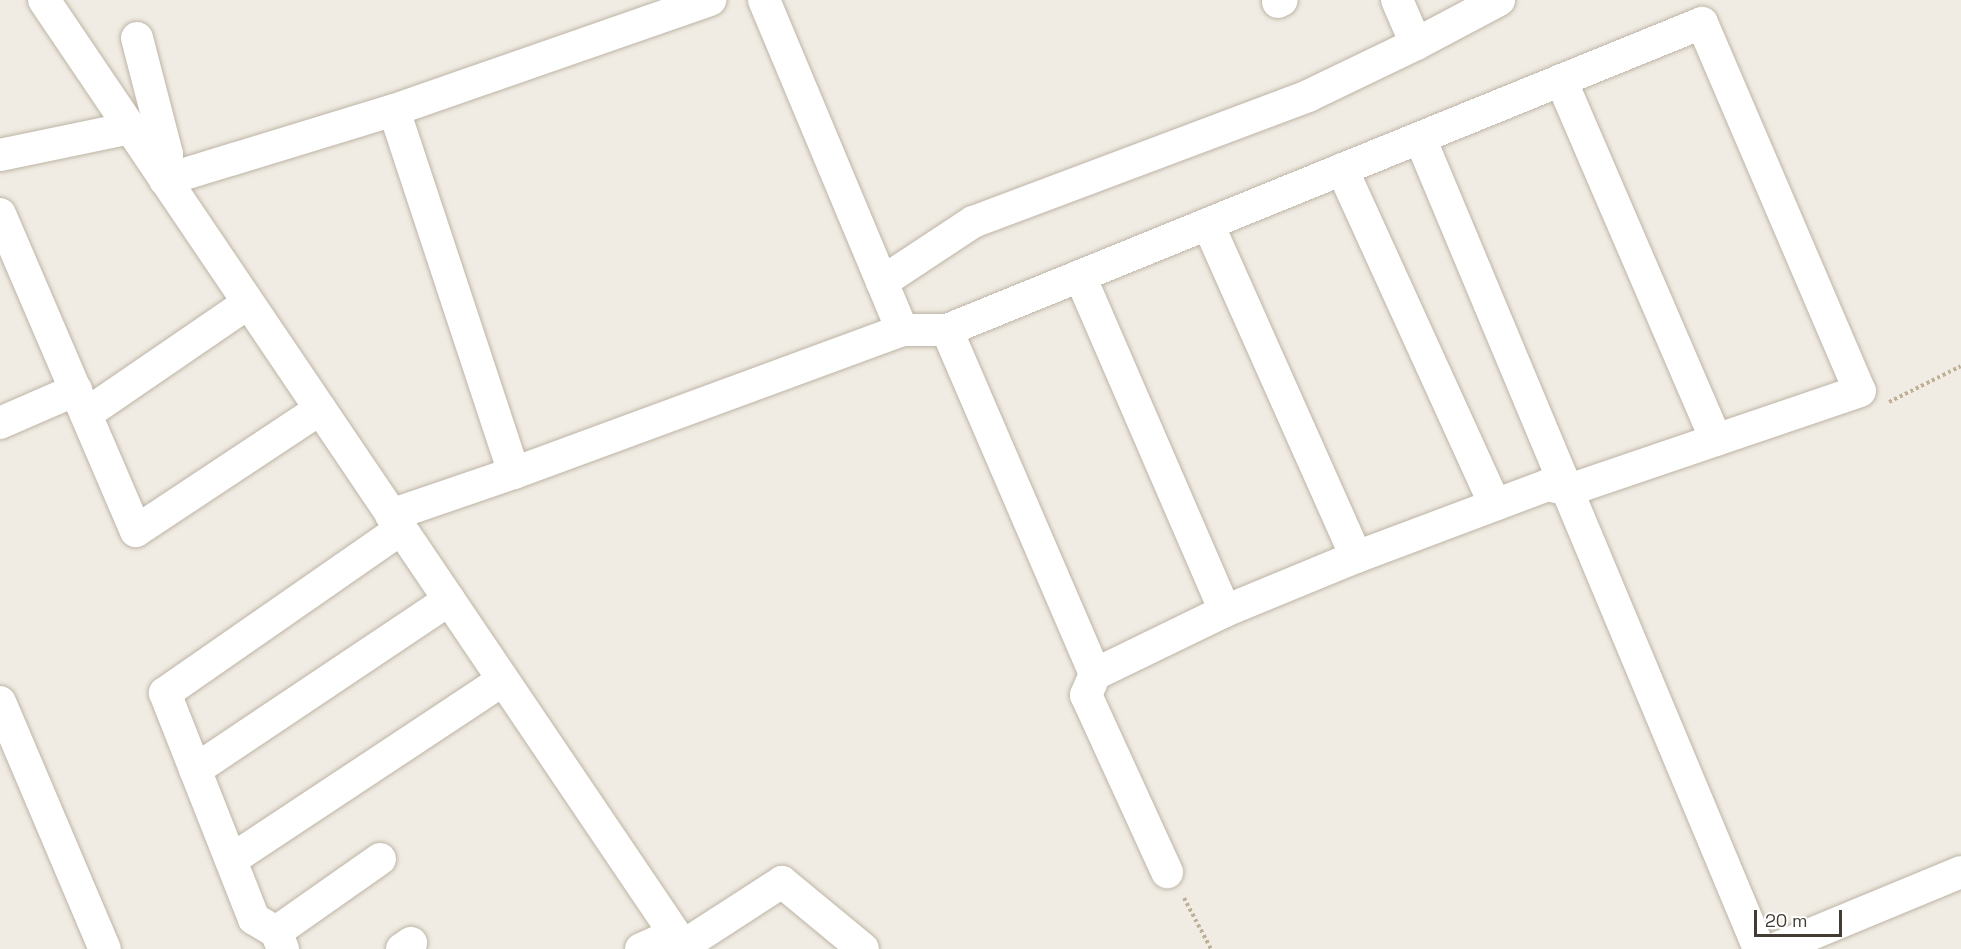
<!DOCTYPE html>
<style>
body{margin:0}
#map{position:relative;width:1961px;height:949px;overflow:hidden;background:#f1ece3;font-family:"Space Grotesk",sans-serif}
div>[style]{position:absolute}
.path>*{height:4px;margin-top:-2px;transform-origin:0;background:repeating-linear-gradient(90deg,#beaf97 0 3px,transparent 0 6px)}
.roads{filter:drop-shadow(0 0 2px #bdb4a6) drop-shadow(0 0 2px #bdb4a6)}
.minor>*{height:32px;margin:-16px;padding:0 16px;transform-origin:16px;border-radius:16px;background:#fff}
span{translate:-50% -50%;white-space:nowrap;text-align:center;line-height:1.15;-webkit-text-stroke:6px #fff;paint-order:stroke}
.scale{position:absolute;left:1754px;top:910px;width:88px;height:27px;box-sizing:border-box;border:3px solid #433c33;border-top:0;padding-left:8px;font-size:18px;line-height:21px;white-space:nowrap;color:#433c33;-webkit-text-stroke:4px #fff;paint-order:stroke}
</style>
<div id="map">
<div class="path">
<div style="left:1889px;top:402px;width:80px;rotate:-26.6deg"></div>
<div style="left:1184px;top:898px;width:58px;rotate:62.1deg"></div>
</div>
<div class="roads">
<div class="minor">
<div style="left:44px;top:0;width:1145px;rotate:55.96deg"></div>
<div style="left:764px;top:0;width:358px;rotate:67.3deg"></div>
<div style="left:1397px;top:0;width:48px;rotate:66.6deg"></div>
<div style="left:1278px;top:2px;width:4px;rotate:-27deg"></div>
<div style="left:137px;top:38px;width:120px;rotate:75.5deg"></div>
<div style="left:167px;top:154px;width:26px;rotate:94deg"></div>
<div style="left:165px;top:180px;width:239px;rotate:-17deg"></div>
<div style="left:394px;top:110px;width:335px;rotate:-19.2deg"></div>
<div style="left:1561px;top:80px;width:392px;rotate:66.7deg"></div>
<div style="left:1420px;top:138px;width:879px;rotate:67.31deg"></div>
<div style="left:0;top:155px;width:133px;rotate:-11.7deg"></div>
<div style="left:1342px;top:169px;width:369px;rotate:65.5deg"></div>
<div style="left:0;top:214px;width:345px;rotate:66.8deg"></div>
<div style="left:136px;top:531px;width:221px;rotate:-33.5deg"></div>
<div style="left:1208px;top:224px;width:364px;rotate:66deg"></div>
<div style="left:1080px;top:276px;width:365px;rotate:66.6deg"></div>
<div style="left:882px;top:282px;width:109px;rotate:-33.4deg"></div>
<div style="left:973px;top:222px;width:358px;rotate:-20.6deg"></div>
<div style="left:1308px;top:96px;width:120px;rotate:-25.7deg"></div>
<div style="left:1416px;top:44px;width:94px;rotate:-27.9deg"></div>
<div style="left:86px;top:414px;width:196px;rotate:-34.4deg"></div>
<div style="left:0;top:423px;width:83px;rotate:-23.5deg"></div>
<div style="left:514px;top:473px;width:414px;rotate:-20.2deg"></div>
<div style="left:902px;top:330px;width:45px"></div>
<div style="left:947px;top:330px;width:815px;rotate:-22.13deg"></div>
<div style="left:1702px;top:23px;width:400px;rotate:66.8deg"></div>
<div style="left:1860px;top:391px;width:307px;rotate:161.2deg"></div>
<div style="left:1569px;top:490px;width:22px;rotate:-167deg"></div>
<div style="left:1548px;top:485px;width:205px;rotate:159.4deg"></div>
<div style="left:1356px;top:557px;width:142px;rotate:157.6deg"></div>
<div style="left:1225px;top:611px;width:144px;rotate:154.1deg"></div>
<div style="left:1095px;top:674px;width:374px;rotate:-113.3deg"></div>
<div style="left:391px;top:515px;width:130px;rotate:-18.9deg"></div>
<div style="left:514px;top:473px;width:382px;rotate:-108.3deg"></div>
<div style="left:1095px;top:674px;width:23px;rotate:113deg"></div>
<div style="left:1086px;top:695px;width:195px;rotate:65.4deg"></div>
<div style="left:0;top:702px;width:268px;rotate:67deg"></div>
<div style="left:195px;top:770px;width:306px;rotate:-33.8deg"></div>
<div style="left:231px;top:860px;width:326px;rotate:-33.5deg"></div>
<div style="left:276px;top:932px;width:127px;rotate:-35.1deg"></div>
<div style="left:683px;top:946px;width:118px;rotate:-32.9deg"></div>
<div style="left:782px;top:882px;width:105px;rotate:39.6deg"></div>
<div style="left:283px;top:949px;width:18px;rotate:-112deg"></div>
<div style="left:276px;top:932px;width:26px;rotate:-149deg"></div>
<div style="left:254px;top:919px;width:243px;rotate:-111.5deg"></div>
<div style="left:165px;top:693px;width:287px;rotate:-34.8deg"></div>
<div style="left:402px;top:949px;width:11px;rotate:-34deg"></div>
<div style="left:641px;top:949px;width:36px;rotate:-24deg"></div>
<div style="left:1775px;top:949px;width:201px;rotate:-22.5deg"></div>
</div>
</div>
<div class="scale">20 m</div>
</div>
